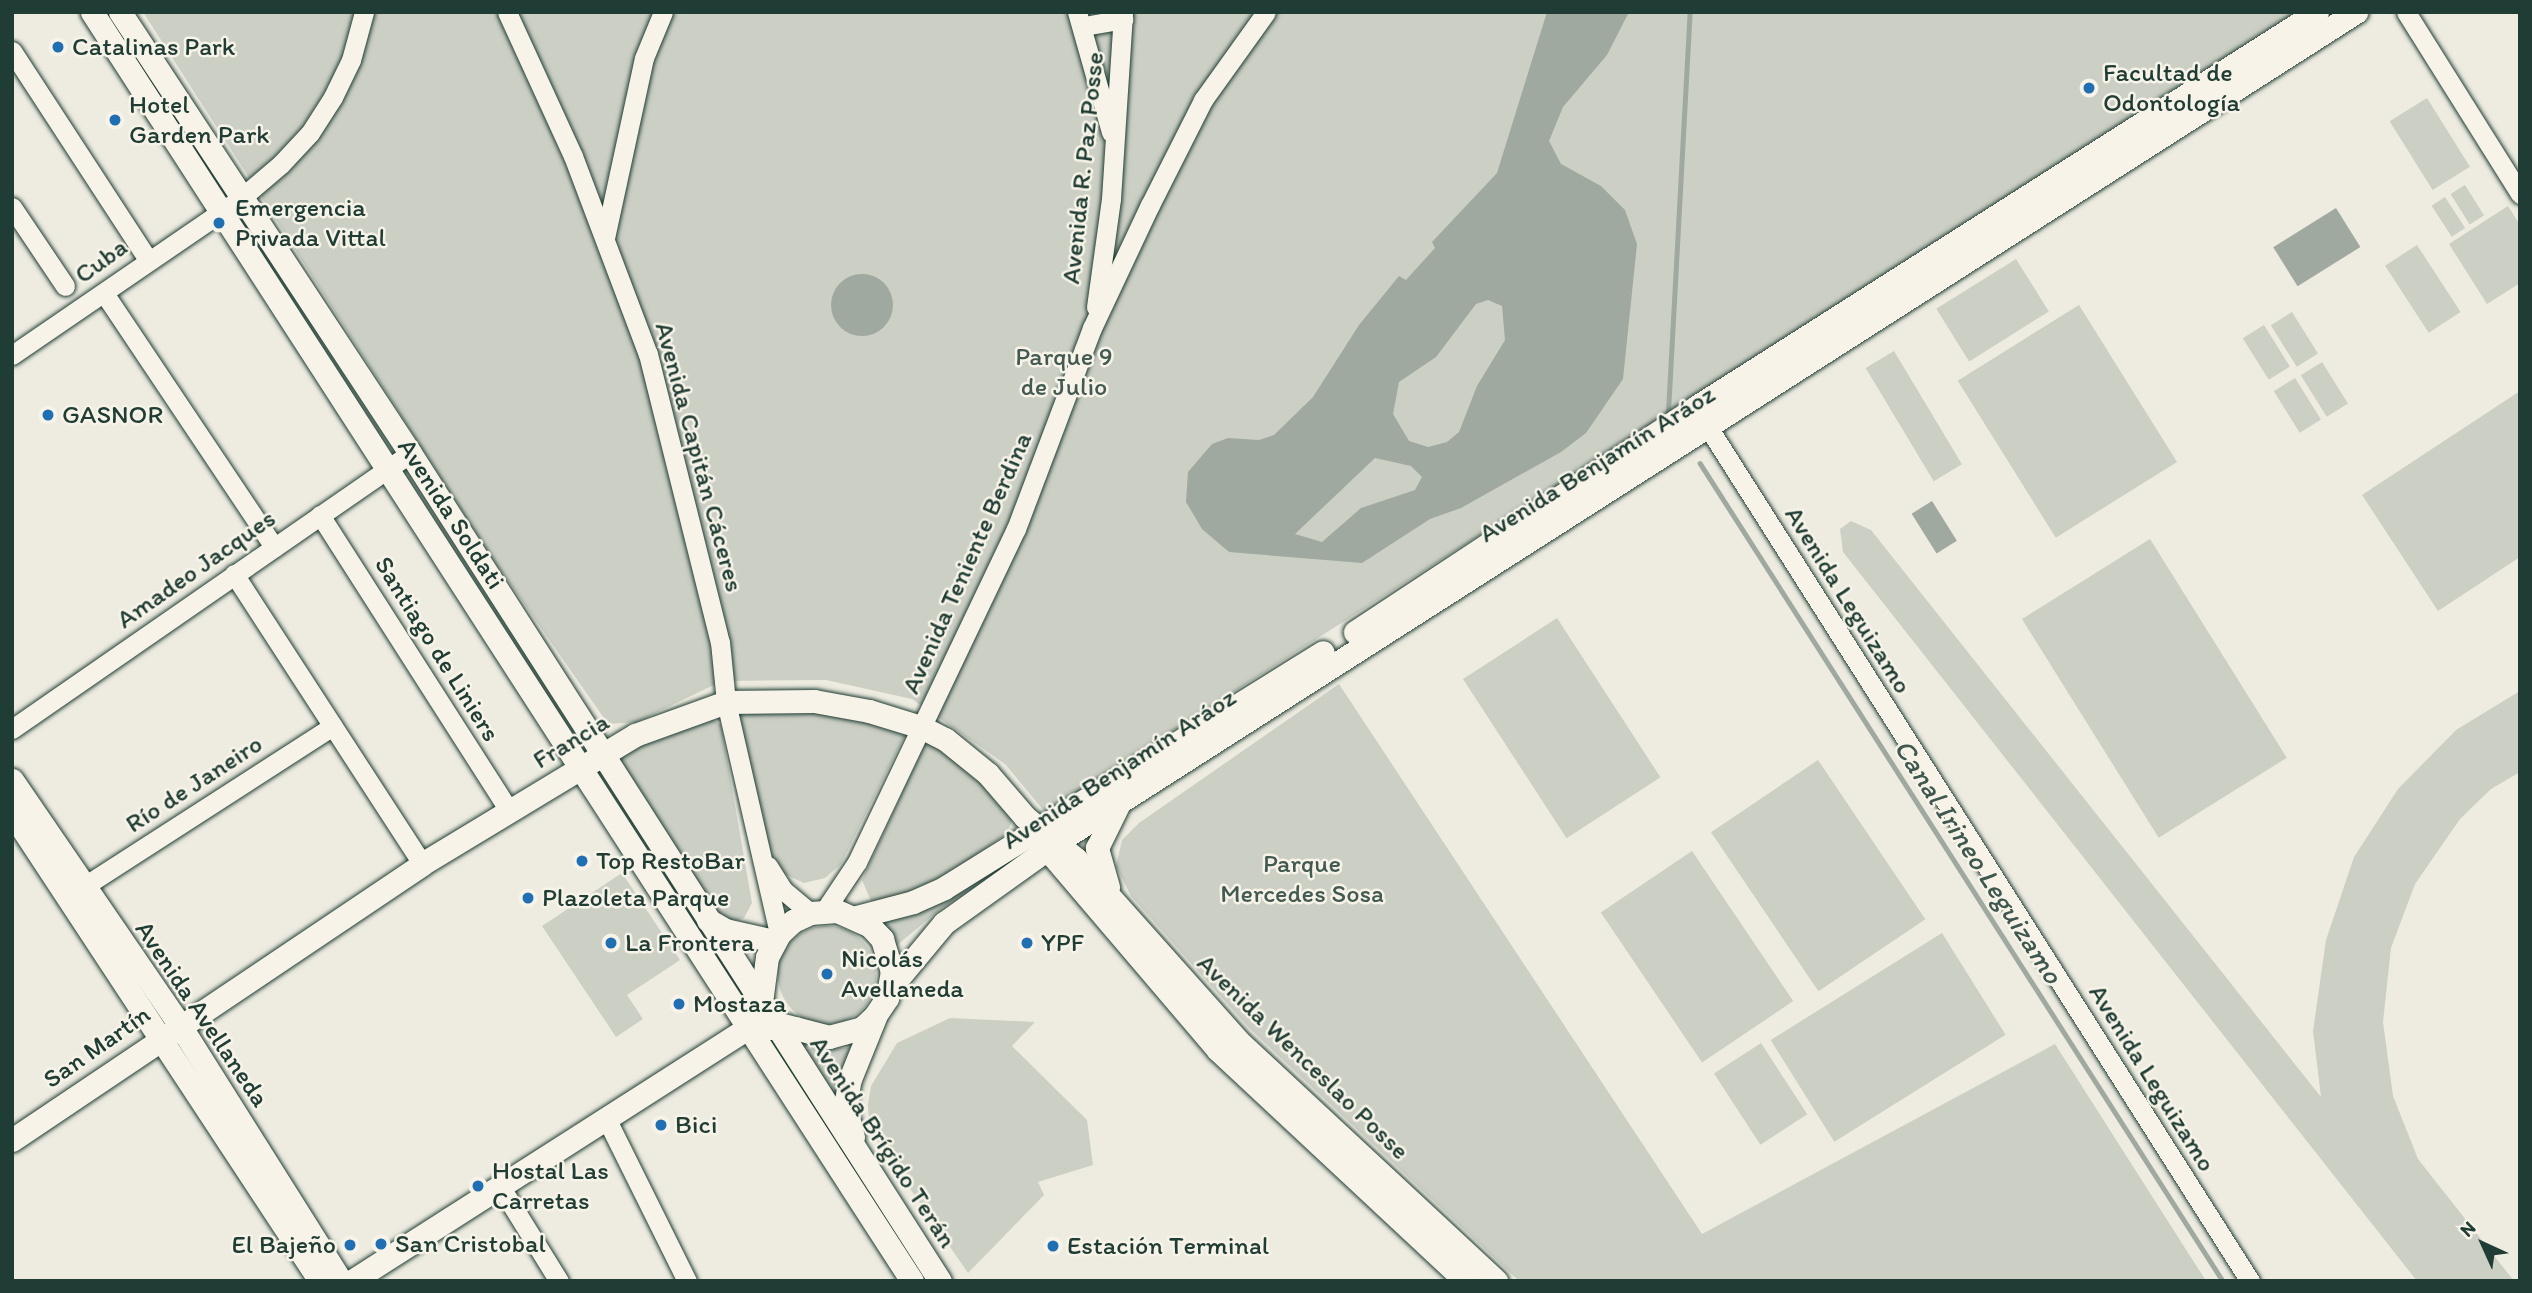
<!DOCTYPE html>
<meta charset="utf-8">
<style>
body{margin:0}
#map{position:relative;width:2532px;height:1293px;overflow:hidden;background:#eeece1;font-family:Itim,sans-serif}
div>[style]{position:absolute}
.green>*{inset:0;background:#cccfc4;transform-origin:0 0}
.round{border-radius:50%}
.water>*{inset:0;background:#9fa99f;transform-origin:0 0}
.stream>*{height:4.5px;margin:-2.25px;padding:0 2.25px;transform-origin:2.25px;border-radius:2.25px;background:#9fa99f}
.roads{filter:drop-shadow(0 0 2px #1f3d34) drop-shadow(0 0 2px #1f3d34)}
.minor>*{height:19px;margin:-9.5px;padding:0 9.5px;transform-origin:9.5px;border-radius:9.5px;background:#f7f3e8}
.major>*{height:23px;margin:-11.5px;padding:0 11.5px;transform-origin:11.5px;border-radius:11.5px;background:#f7f3e8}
.dots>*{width:19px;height:19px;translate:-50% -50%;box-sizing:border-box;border:4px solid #f7f3e8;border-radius:50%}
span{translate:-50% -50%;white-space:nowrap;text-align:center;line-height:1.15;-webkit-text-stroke:5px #f7f3e8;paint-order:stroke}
.poi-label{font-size:26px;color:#1f3d34}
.left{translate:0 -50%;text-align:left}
.right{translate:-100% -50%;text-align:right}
.street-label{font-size:26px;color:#1f3d34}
.park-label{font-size:26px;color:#425a51}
.water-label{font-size:28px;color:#3f584f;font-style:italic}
.frame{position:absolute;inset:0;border:14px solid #1f3d34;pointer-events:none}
.north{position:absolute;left:2448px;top:1209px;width:70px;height:70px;-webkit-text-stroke:5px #f7f3e8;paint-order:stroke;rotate:315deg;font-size:19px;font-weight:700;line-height:28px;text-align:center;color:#1f3d34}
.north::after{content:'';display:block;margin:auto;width:24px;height:32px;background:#1f3d34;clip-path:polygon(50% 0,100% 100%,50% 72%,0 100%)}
</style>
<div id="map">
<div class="green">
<div style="clip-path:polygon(143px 12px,2300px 12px,1045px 812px,1005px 764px,912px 699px,826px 680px,722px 681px,637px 722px,608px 724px,493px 559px)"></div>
<div style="left:2427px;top:98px;width:81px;height:44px;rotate:58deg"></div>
<div style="left:2465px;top:185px;width:36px;height:17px;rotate:58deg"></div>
<div style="left:2445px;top:197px;width:37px;height:16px;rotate:57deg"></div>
<div style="clip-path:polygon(2508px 206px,2520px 225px,2520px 283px,2487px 304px,2449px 244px)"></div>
<div style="left:2417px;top:245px;width:80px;height:38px;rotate:57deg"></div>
<div style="left:2016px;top:259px;width:62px;height:94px;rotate:58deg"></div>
<div style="left:2079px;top:305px;width:185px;height:143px;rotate:58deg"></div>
<div style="left:2292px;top:312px;width:49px;height:25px;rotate:58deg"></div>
<div style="left:2264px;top:325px;width:49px;height:25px;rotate:58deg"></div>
<div style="left:1894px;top:351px;width:132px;height:33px;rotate:59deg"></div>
<div style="left:2322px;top:362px;width:49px;height:25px;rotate:58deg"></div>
<div style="left:2295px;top:378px;width:49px;height:25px;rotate:58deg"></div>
<div style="clip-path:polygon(2520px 391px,2520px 557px,2438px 611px,2362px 495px)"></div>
<div style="clip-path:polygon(1851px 521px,1871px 530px,2321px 1097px,2313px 1031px,2326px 940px,2354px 857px,2398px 789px,2456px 730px,2520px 691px,2520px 772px,2491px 789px,2460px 819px,2415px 884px,2391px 948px,2383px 1022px,2393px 1096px,2418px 1159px,2514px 1281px,2417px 1281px,1843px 552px,1840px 529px)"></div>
<div style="left:2150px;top:539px;width:258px;height:151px;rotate:58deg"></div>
<div style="left:1557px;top:618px;width:190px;height:112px;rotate:57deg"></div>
<div style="clip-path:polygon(1339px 684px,1702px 1234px,2055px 1044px,2206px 1281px,1519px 1281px,1249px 1028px,1131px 896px,1116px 866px,1122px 840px,1139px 823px)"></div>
<div style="clip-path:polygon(781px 707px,870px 718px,905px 735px,841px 864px,825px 878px,804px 883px,782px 873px,768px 850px,736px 708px)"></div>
<div style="clip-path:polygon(705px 715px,721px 725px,752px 903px,744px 918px,732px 922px,712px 909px,616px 758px)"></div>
<div style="clip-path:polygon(933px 742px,961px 762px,1008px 810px,1012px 820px,1007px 833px,961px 866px,906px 896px,871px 901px,862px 880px,924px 745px)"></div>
<div style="left:1818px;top:760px;width:192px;height:129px;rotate:56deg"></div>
<div style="clip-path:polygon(1021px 851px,933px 915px,895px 947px,879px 921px)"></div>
<div style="left:1692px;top:851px;width:181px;height:110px;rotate:56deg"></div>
<div style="clip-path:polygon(622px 873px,680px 960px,627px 995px,643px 1019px,616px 1037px,542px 926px)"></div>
<div class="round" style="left:778px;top:926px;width:98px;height:98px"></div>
<div style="left:1942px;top:933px;width:120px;height:202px;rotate:58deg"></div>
<div style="clip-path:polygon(950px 1018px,1035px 1022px,1012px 1046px,1087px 1120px,1093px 1165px,1038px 1182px,1044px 1195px,968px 1273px,878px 1142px,869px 1124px,868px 1104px,871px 1086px,897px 1043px)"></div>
<div style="left:1761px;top:1043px;width:85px;height:56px;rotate:57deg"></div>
<div style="clip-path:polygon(851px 1048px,831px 1094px,801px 1049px)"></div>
</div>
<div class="water">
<div style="clip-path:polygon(evenodd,1547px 12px,1629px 12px,1607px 55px,1563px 107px,1549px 141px,1561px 164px,1601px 186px,1625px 210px,1637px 244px,1623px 379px,1586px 433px,1561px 452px,1461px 508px,1430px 519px,1362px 563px,1229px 552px,1202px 529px,1186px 502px,1188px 472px,1212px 444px,1228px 438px,1259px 440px,1274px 435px,1313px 397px,1359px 325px,1399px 276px,1406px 280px,1435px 248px,1432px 242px,1497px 173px,1547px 12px,1488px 300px,1502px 306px,1505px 340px,1477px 386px,1459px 432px,1447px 442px,1428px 447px,1409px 441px,1393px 414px,1399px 382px,1436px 357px,1476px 304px,1488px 300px,1547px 12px,1375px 458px,1411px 466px,1422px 477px,1415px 490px,1361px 508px,1322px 542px,1295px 534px,1375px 458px)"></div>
<div style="left:2336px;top:208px;width:46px;height:74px;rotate:58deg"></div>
<div class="round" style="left:831px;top:274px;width:62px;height:62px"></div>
<div style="left:1932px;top:501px;width:47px;height:24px;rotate:58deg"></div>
</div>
<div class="stream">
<div style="left:1668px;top:412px;width:401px;rotate:-86.9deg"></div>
<div style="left:1700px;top:463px;width:971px;rotate:57.41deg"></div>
</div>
<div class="roads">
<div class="minor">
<div style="left:507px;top:12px;width:158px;rotate:65.4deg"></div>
<div style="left:573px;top:156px;width:212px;rotate:69.3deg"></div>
<div style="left:648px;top:354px;width:297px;rotate:76deg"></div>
<div style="left:720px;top:642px;width:60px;rotate:84.3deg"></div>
<div style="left:726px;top:702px;width:238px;rotate:77.1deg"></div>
<div style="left:1077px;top:12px;width:125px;rotate:74.2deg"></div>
<div style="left:2406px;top:12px;width:215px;rotate:57.9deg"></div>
<div style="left:1084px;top:26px;width:40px;rotate:-10deg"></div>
<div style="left:12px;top:51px;width:249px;rotate:56.9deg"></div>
<div style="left:12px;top:207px;width:95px;rotate:56.1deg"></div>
<div style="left:605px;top:238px;width:184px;rotate:-77.8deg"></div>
<div style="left:644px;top:58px;width:50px;rotate:-67.6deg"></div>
<div style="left:104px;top:293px;width:306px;rotate:56.2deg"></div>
<div style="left:1096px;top:307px;width:109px;rotate:-82.1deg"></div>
<div style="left:1111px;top:199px;width:187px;rotate:-86.3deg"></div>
<div style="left:12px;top:355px;width:276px;rotate:-34.4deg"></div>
<div style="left:240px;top:199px;width:54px;rotate:-40.5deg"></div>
<div style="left:281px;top:164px;width:42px;rotate:-46.9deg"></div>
<div style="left:310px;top:133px;width:43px;rotate:-57.4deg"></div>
<div style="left:333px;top:97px;width:41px;rotate:-64.1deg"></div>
<div style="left:351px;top:60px;width:50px;rotate:-74.8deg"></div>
<div style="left:1701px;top:416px;width:1025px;rotate:57.6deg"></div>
<div style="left:320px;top:515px;width:351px;rotate:57.4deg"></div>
<div style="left:234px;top:574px;width:346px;rotate:57deg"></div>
<div style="left:12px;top:729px;width:484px;rotate:-34.7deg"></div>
<div style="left:768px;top:866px;width:28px;rotate:58deg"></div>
<div style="left:783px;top:890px;width:35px;rotate:40deg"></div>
<div style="left:83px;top:887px;width:297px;rotate:-32.8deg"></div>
<div style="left:825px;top:910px;width:58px;rotate:-56.3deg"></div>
<div style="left:857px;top:862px;width:369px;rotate:-64.5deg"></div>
<div style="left:1016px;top:529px;width:215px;rotate:-69.3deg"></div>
<div style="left:1092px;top:328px;width:136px;rotate:-64.8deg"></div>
<div style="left:1150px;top:205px;width:118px;rotate:-63.2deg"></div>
<div style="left:1203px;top:100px;width:108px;rotate:-54.4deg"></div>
<div style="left:607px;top:1120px;width:180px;rotate:63.6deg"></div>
<div style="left:500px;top:1186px;width:112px;rotate:58.2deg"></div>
</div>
<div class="major">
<div style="left:92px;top:12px;width:1511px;rotate:57.13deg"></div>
<div style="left:120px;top:12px;width:528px;rotate:56.67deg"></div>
<div style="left:410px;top:453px;width:983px;rotate:57.38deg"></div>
<div style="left:1355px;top:632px;width:409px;rotate:-33.4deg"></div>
<div style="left:1696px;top:407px;width:736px;rotate:-32.46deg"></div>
<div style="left:12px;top:780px;width:296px;rotate:55.6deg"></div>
<div style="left:179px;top:1024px;width:304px;rotate:57.8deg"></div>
<div style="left:12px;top:813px;width:560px;rotate:56.65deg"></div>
<div style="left:1041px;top:842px;width:273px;rotate:49.6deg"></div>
<div style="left:1218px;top:1050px;width:339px;rotate:43deg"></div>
<div style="left:1108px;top:887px;width:41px;rotate:-105.8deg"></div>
<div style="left:1097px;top:848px;width:50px;rotate:-63.9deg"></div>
<div style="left:856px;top:917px;width:59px;rotate:-14.7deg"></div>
<div style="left:913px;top:902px;width:34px;rotate:-24deg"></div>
<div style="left:944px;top:888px;width:446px;rotate:-31.9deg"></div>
<div style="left:708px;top:920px;width:20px;rotate:30deg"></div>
<div style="left:725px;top:930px;width:50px;rotate:12.7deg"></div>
<div style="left:890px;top:988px;width:85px;rotate:-50.3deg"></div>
<div style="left:944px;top:923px;width:139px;rotate:-35.6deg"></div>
<div style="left:1057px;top:842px;width:1542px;rotate:-32.58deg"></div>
<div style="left:760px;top:1010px;width:53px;rotate:-82.5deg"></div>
<div style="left:767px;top:957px;width:26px;rotate:-62deg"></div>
<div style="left:779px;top:934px;width:19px;rotate:-43deg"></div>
<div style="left:793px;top:921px;width:19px;rotate:-25deg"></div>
<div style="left:810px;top:913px;width:27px;rotate:-4deg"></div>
<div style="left:837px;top:911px;width:36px;rotate:24deg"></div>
<div style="left:870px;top:926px;width:18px;rotate:47deg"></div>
<div style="left:882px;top:939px;width:34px;rotate:73deg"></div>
<div style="left:892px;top:971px;width:27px;rotate:100deg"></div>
<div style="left:887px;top:998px;width:22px;rotate:124deg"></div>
<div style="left:875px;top:1016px;width:18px;rotate:137deg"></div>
<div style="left:862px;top:1028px;width:34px;rotate:165deg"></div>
<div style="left:829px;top:1037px;width:48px;rotate:-165.4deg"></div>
<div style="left:853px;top:1137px;width:32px;rotate:-104deg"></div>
<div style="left:845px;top:1106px;width:27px;rotate:-80deg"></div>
<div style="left:850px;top:1079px;width:67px;rotate:-68deg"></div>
<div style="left:12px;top:1140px;width:494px;rotate:-33.9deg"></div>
<div style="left:422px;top:864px;width:249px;rotate:-31.2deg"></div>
<div style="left:635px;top:735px;width:97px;rotate:-19.9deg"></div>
<div style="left:726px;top:702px;width:88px;rotate:-0.7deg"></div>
<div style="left:814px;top:701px;width:56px;rotate:10.3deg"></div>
<div style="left:869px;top:711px;width:54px;rotate:17.1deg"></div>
<div style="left:921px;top:727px;width:27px;rotate:27deg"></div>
<div style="left:945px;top:739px;width:55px;rotate:39.1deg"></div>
<div style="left:988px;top:774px;width:57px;rotate:49.3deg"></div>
<div style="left:1025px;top:817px;width:66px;rotate:39.5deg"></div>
<div style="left:1076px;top:859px;width:242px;rotate:48.3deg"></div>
<div style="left:1237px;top:1040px;width:354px;rotate:42.9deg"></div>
<div style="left:352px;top:1281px;width:469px;rotate:-32.6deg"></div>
<div style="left:747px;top:1028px;width:48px"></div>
</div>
</div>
<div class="dots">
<div style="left:58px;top:47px;background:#1f6fb2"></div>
<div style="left:2089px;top:88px;background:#1f6fb2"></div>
<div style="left:115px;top:120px;background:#1f6fb2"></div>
<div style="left:219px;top:223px;background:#1f6fb2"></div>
<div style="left:48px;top:415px;background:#1f6fb2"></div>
<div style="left:582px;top:861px;background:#1f6fb2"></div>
<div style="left:528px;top:898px;background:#1f6fb2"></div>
<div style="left:611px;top:943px;background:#1f6fb2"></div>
<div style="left:1027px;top:943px;background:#1f6fb2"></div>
<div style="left:827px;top:974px;background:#1f6fb2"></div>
<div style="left:679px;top:1004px;background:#1f6fb2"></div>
<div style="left:661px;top:1125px;background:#1f6fb2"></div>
<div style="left:478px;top:1186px;background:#1f6fb2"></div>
<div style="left:381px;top:1244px;background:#1f6fb2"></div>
<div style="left:350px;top:1245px;background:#1f6fb2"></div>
<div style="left:1053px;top:1246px;background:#1f6fb2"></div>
</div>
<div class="poi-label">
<span class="left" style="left:72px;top:47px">Catalinas Park</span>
<span class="left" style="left:2103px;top:88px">Facultad de<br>Odontología</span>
<span class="left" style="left:129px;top:120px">Hotel<br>Garden Park</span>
<span class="left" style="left:235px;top:223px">Emergencia<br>Privada Vittal</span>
<span class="left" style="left:62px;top:415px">GASNOR</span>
<span class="left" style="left:596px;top:861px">Top RestoBar</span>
<span class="left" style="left:542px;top:898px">Plazoleta Parque</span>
<span class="left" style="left:625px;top:943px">La Frontera</span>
<span class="left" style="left:1041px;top:943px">YPF</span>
<span class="left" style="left:841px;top:974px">Nicolás<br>Avellaneda</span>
<span class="left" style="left:693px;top:1004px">Mostaza</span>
<span class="left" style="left:675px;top:1125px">Bici</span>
<span class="left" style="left:492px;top:1186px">Hostal Las<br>Carretas</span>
<span class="left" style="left:395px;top:1244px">San Cristobal</span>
<span class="right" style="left:336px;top:1245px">El Bajeño</span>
<span class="left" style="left:1067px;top:1246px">Estación Terminal</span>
</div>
<div class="street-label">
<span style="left:1083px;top:168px;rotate:-84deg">Avenida R. Paz Posse</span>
<span style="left:101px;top:261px;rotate:-36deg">Cuba</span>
<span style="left:699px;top:457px;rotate:75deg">Avenida Capitán Cáceres</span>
<span style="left:1597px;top:464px;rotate:-32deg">Avenida Benjamín Aráoz</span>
<span style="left:451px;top:514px;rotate:57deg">Avenida Soldati</span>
<span style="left:967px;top:563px;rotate:-66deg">Avenida Teniente Berdina</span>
<span style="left:196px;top:569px;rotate:-35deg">Amadeo Jacques</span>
<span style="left:1848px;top:600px;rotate:58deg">Avenida Leguizamo</span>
<span style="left:437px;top:649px;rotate:58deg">Santiago de Liniers</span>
<span style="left:571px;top:741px;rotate:-31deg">Francia</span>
<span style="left:1119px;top:769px;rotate:-33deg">Avenida Benjamín Aráoz</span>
<span style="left:194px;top:784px;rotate:-33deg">Río de Janeiro</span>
<span style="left:202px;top:1014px;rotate:56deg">Avenida Avellaneda</span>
<span style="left:97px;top:1047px;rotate:-35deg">San Martín</span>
<span style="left:1303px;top:1057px;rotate:44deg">Avenida Wenceslao Posse</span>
<span style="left:2152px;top:1078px;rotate:58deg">Avenida Leguizamo</span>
<span style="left:883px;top:1142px;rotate:57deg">Avenida Brígido Terán</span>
</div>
<div class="park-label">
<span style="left:1064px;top:372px">Parque 9<br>de Julio</span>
<span style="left:1302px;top:879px">Parque<br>Mercedes Sosa</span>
</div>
<div class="water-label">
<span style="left:1979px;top:861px;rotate:57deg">Canal Irineo Leguizamo</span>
</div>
<div class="frame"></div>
<div class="north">N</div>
</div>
